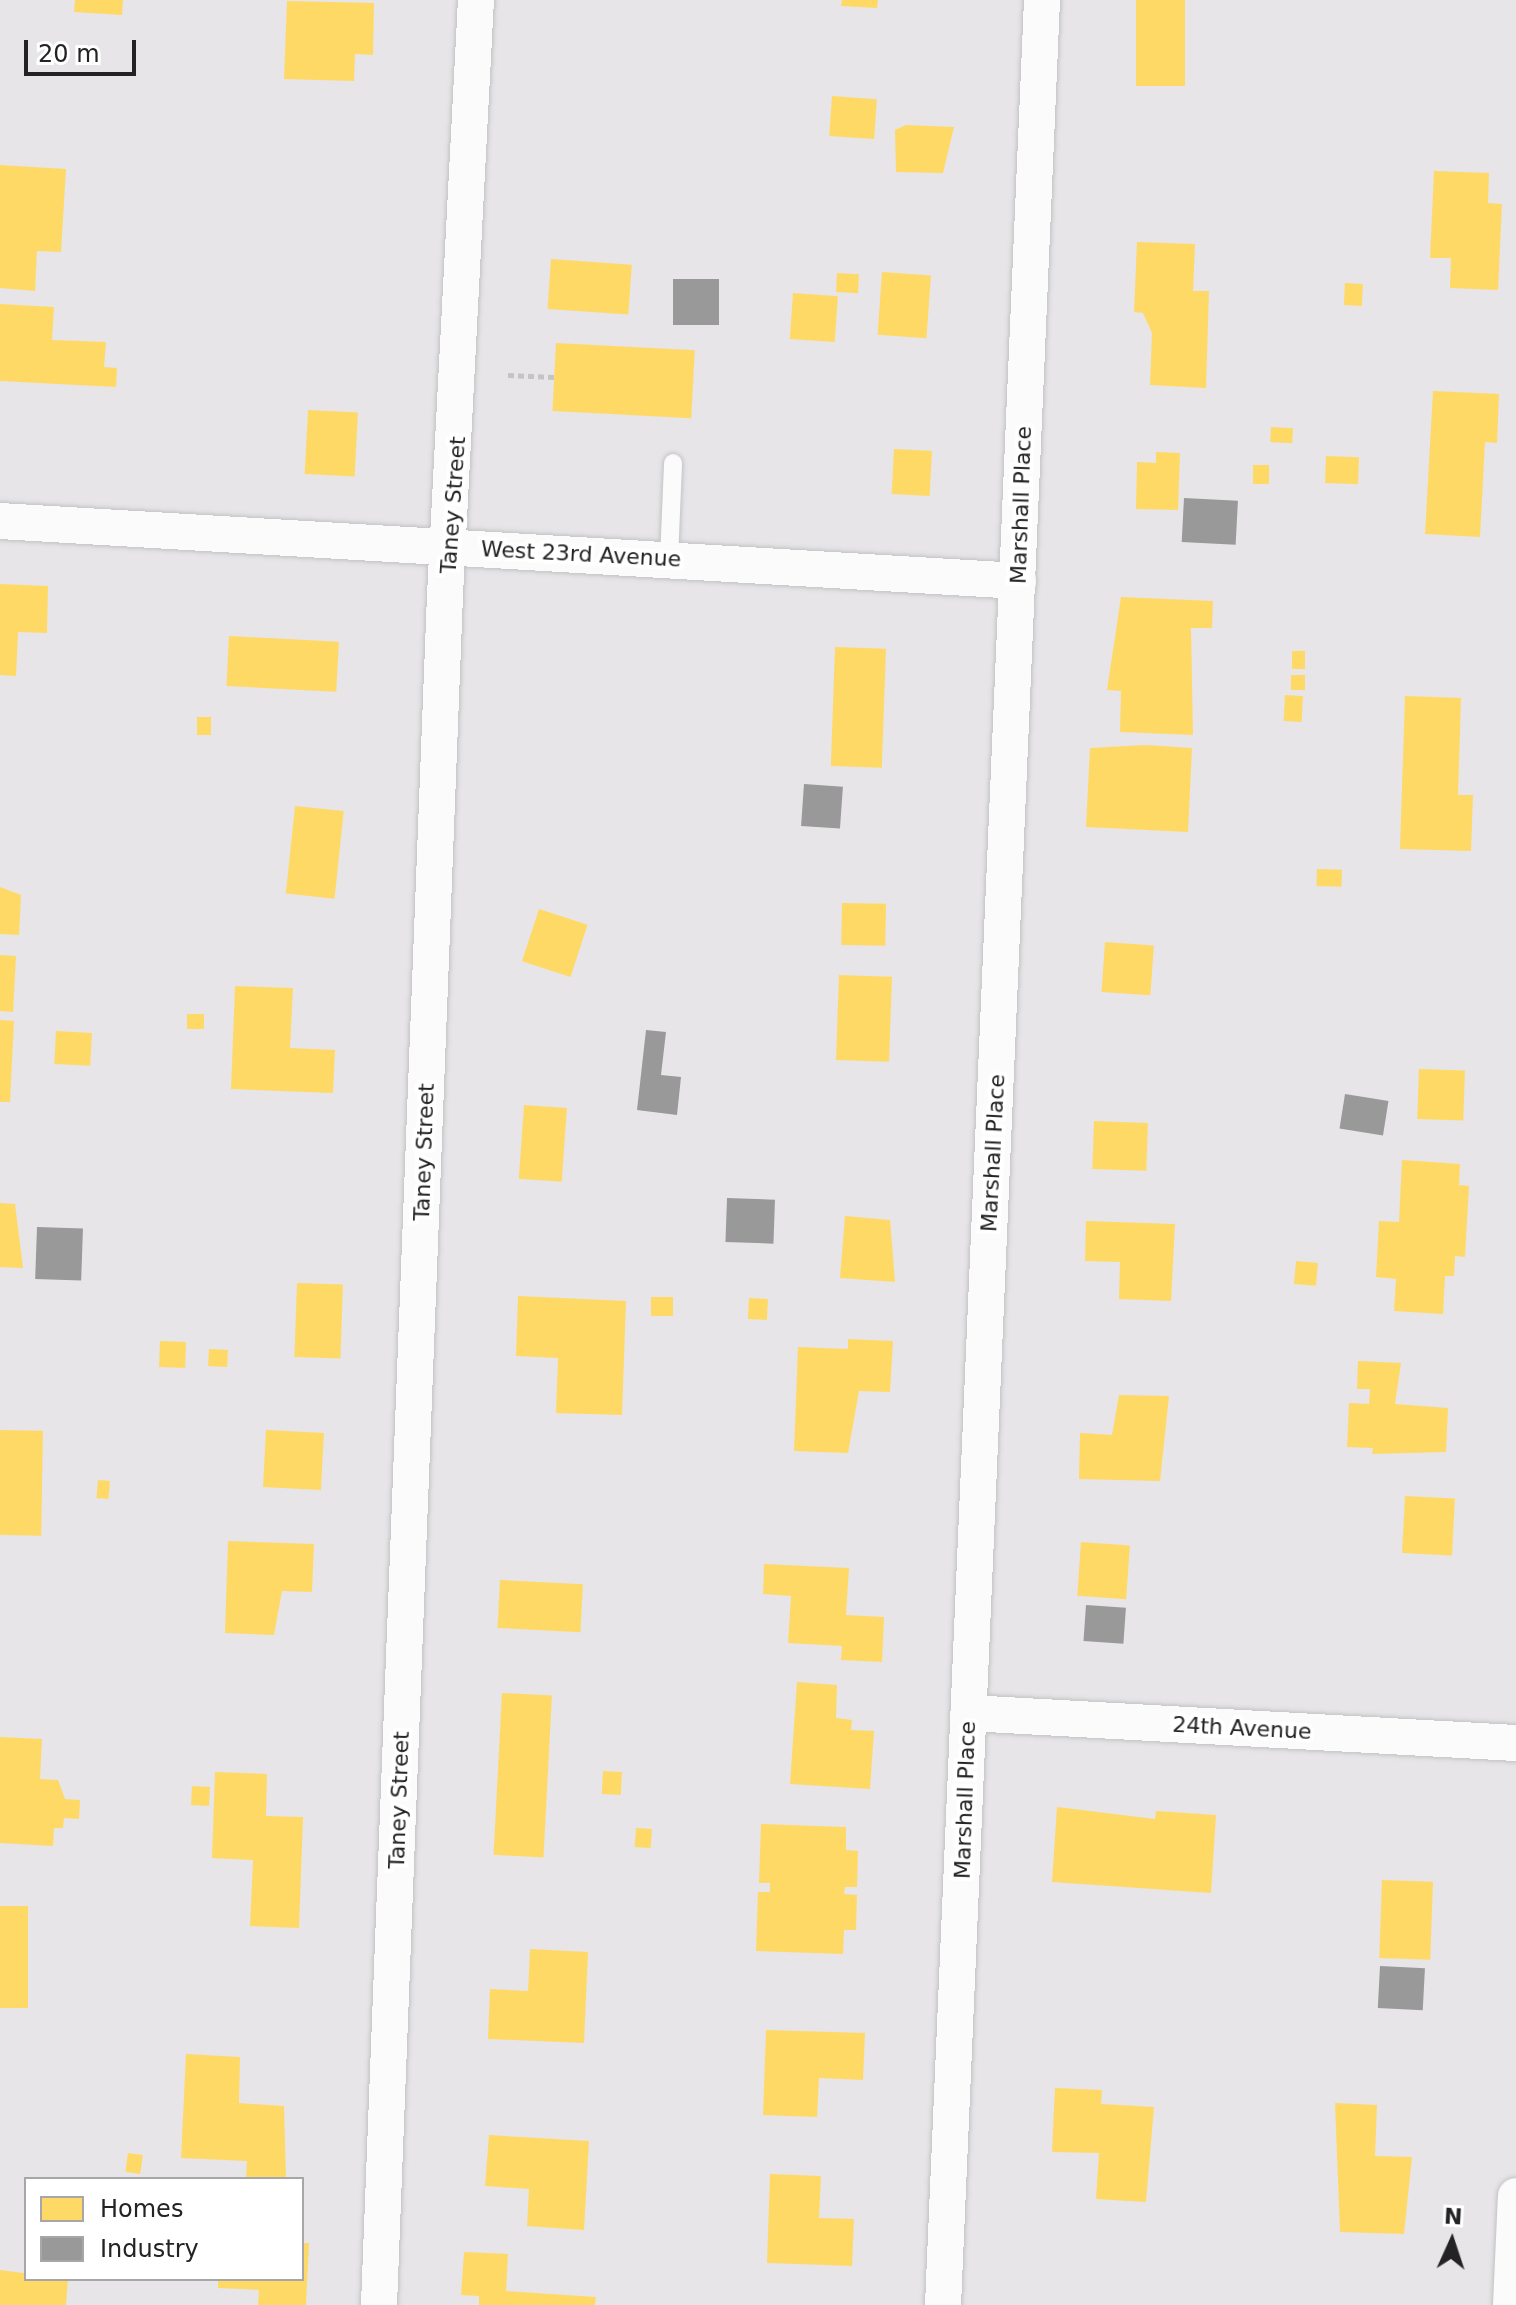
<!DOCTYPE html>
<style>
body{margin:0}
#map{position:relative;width:1516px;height:2305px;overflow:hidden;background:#e7e5e8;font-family:"DejaVu Sans",sans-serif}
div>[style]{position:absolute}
.homes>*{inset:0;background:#ffd966;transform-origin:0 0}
.industry>*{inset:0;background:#999;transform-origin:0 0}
.path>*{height:5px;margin-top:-2.5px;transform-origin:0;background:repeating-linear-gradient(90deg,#c4c4c4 0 6px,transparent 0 10px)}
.roads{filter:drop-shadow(0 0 2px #c3c2c3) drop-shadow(0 0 2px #c3c2c3)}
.lane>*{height:18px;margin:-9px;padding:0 9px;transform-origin:9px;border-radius:9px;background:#fbfbfc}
.street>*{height:36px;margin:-18px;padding:0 18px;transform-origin:18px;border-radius:18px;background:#fbfbfc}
span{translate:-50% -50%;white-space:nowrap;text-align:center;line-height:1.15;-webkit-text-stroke:8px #fff;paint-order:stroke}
.street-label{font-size:22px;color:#232224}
.legend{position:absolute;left:24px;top:2177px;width:280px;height:104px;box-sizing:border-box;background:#fff;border:2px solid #a7a7a7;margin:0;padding:10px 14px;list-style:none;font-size:24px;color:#232224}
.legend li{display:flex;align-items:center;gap:16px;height:40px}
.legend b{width:40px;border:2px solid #a7a7a7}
.north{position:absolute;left:1412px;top:2201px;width:80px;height:80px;-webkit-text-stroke:6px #fff;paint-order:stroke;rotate:3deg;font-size:22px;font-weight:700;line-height:32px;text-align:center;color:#232224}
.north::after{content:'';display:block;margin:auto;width:28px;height:36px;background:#232224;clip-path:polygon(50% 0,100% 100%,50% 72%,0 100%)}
.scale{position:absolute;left:24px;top:40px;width:112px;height:36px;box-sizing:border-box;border:4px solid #232224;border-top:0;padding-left:10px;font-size:24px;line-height:28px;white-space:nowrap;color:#232224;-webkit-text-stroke:6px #fff;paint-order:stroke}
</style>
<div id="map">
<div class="homes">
<div style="clip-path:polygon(75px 0,123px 0,122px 15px,74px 12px)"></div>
<div style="clip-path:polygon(842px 0,878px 0,877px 8px,841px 6px)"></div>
<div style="left:1136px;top:0;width:49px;height:86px"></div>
<div style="clip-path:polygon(287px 1px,374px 3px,373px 55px,355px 54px,354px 81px,284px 79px)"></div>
<div style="left:832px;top:96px;width:45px;height:40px;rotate:4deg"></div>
<div style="clip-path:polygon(906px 125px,954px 127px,943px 173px,896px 172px,895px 130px)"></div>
<div style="clip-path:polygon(0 165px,66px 169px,61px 252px,37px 251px,35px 291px,0 288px)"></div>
<div style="clip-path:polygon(1434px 171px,1489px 173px,1488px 203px,1502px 204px,1498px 290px,1450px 288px,1451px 258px,1430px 258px)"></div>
<div style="clip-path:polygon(1137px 242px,1195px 244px,1193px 291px,1209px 291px,1206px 388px,1150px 385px,1152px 333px,1143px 313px,1134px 312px)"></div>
<div style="left:551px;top:259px;width:81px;height:50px;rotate:4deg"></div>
<div style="left:882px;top:272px;width:49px;height:63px;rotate:4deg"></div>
<div style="left:837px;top:273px;width:22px;height:19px;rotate:3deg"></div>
<div style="left:1345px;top:283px;width:18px;height:22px;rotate:3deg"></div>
<div style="left:793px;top:293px;width:45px;height:46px;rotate:4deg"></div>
<div style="clip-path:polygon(0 304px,54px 307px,52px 340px,106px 342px,104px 367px,117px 368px,116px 387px,0 381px)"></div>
<div style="left:556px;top:343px;width:139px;height:68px;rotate:3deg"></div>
<div style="clip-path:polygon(1433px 391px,1499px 394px,1497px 443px,1485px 442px,1480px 537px,1425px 534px)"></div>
<div style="left:308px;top:410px;width:50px;height:64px;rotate:3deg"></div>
<div style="left:1271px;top:427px;width:22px;height:15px;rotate:3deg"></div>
<div style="left:894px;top:449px;width:38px;height:45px;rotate:3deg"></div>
<div style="clip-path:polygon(1156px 452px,1180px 453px,1178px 510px,1136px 509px,1137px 462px,1156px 463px)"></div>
<div style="left:1326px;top:456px;width:33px;height:27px;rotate:2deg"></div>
<div style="left:1253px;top:465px;width:16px;height:19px"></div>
<div style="clip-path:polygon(0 584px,48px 586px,47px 633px,18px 632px,16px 676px,0 675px)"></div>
<div style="clip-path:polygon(1121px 597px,1213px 601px,1212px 628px,1191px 628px,1193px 735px,1120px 732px,1121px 691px,1107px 690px)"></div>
<div style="left:229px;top:636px;width:110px;height:50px;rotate:3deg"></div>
<div style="left:835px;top:647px;width:51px;height:119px;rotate:2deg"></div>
<div style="left:1292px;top:651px;width:13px;height:18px"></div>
<div style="left:1291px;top:675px;width:14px;height:15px"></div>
<div style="left:1285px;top:695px;width:18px;height:26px;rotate:3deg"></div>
<div style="clip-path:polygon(1405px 696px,1461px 698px,1458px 795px,1473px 795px,1471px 851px,1400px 849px)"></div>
<div style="left:197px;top:717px;width:14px;height:18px"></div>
<div style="clip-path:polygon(1146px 745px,1192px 748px,1188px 832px,1086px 827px,1090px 748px)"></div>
<div style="left:295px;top:806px;width:49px;height:88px;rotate:6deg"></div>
<div style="left:1317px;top:869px;width:25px;height:17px;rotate:2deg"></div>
<div style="clip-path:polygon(0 887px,21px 895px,19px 935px,0 934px)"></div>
<div style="left:842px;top:903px;width:44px;height:42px;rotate:1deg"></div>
<div style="left:539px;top:909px;width:51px;height:55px;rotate:18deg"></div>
<div style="left:1105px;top:942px;width:49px;height:50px;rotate:4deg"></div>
<div style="clip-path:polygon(0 955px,16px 956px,13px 1012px,0 1011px)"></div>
<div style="left:839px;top:975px;width:53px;height:85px;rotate:2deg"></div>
<div style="clip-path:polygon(235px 986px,293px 988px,290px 1048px,335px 1050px,333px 1093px,231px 1089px)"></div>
<div style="left:187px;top:1014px;width:17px;height:15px"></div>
<div style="clip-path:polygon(0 1020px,14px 1021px,10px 1102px,0 1102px)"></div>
<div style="left:56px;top:1031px;width:36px;height:33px;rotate:3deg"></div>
<div style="left:1419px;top:1069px;width:46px;height:50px;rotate:2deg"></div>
<div style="left:524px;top:1105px;width:43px;height:74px;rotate:4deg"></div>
<div style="left:1094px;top:1121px;width:54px;height:48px;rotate:2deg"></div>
<div style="clip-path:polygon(1402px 1160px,1460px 1164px,1459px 1185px,1469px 1186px,1465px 1257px,1455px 1256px,1454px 1276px,1445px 1276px,1443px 1314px,1394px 1311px,1396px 1279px,1376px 1277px,1379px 1221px,1399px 1222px)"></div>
<div style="clip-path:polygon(0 1203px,15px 1204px,23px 1268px,0 1267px)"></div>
<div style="clip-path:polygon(845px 1216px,890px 1220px,895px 1282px,840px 1278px)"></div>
<div style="clip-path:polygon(1086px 1221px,1175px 1224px,1171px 1301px,1119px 1299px,1120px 1262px,1085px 1261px)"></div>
<div style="left:1296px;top:1261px;width:22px;height:23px;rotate:5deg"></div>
<div style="left:297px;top:1283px;width:46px;height:74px;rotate:2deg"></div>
<div style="clip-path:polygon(518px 1296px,626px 1301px,622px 1415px,556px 1413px,558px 1358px,516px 1356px)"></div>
<div style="left:651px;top:1297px;width:22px;height:19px"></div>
<div style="left:749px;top:1298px;width:19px;height:21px;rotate:3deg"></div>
<div style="clip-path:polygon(848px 1339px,893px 1341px,890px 1392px,859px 1391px,848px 1453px,794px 1451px,798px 1347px,848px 1349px)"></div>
<div style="left:160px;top:1341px;width:26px;height:26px;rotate:2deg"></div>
<div style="left:209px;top:1349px;width:19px;height:17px;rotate:3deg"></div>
<div style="clip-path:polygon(1358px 1361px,1401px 1363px,1395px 1404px,1448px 1408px,1446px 1452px,1372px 1454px,1373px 1448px,1347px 1447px,1349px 1403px,1369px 1404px,1370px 1389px,1357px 1389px)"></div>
<div style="clip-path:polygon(1119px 1395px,1169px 1396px,1160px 1481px,1079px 1479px,1080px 1433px,1112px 1435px)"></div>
<div style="left:0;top:1430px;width:43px;height:105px;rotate:1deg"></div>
<div style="left:266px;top:1430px;width:58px;height:57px;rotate:3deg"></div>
<div style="left:98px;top:1480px;width:12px;height:18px;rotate:5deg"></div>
<div style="left:1405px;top:1496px;width:50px;height:57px;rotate:3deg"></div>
<div style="clip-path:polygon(228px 1541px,314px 1544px,312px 1592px,282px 1591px,274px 1635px,225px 1633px)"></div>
<div style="left:1081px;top:1542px;width:49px;height:54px;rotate:4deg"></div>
<div style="clip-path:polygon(764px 1564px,849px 1568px,846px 1615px,884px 1617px,882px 1662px,841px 1660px,842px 1646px,788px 1643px,791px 1596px,763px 1594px)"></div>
<div style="left:500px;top:1580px;width:83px;height:48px;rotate:3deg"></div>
<div style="clip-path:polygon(797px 1682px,837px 1685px,836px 1718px,852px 1720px,851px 1730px,874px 1731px,870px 1789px,790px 1784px)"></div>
<div style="left:502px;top:1693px;width:50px;height:162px;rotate:3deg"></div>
<div style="clip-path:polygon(0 1737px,42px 1739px,40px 1779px,58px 1780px,65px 1799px,80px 1800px,79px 1819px,64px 1818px,63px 1828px,54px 1828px,53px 1846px,0 1843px)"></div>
<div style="left:603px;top:1771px;width:19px;height:23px;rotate:3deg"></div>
<div style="clip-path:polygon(215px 1772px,267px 1774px,266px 1816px,303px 1817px,299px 1928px,250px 1926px,253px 1860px,212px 1858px)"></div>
<div style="left:192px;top:1786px;width:18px;height:19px;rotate:3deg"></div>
<div style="clip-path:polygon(1057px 1807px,1155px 1819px,1156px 1811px,1216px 1815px,1211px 1893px,1052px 1882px)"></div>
<div style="clip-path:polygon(761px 1824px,846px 1827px,846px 1850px,858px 1851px,857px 1887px,845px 1887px,844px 1894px,857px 1895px,856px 1930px,844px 1930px,843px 1954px,756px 1951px,758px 1892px,770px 1892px,770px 1883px,759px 1883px)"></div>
<div style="left:636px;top:1828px;width:16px;height:19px;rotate:4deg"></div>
<div style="left:1382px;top:1880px;width:51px;height:78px;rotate:2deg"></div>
<div style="left:0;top:1906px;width:28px;height:102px"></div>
<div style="clip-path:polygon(530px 1949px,588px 1952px,584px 2043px,488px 2039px,490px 1989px,528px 1991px)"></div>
<div style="clip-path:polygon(766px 2030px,865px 2033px,863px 2080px,819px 2078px,817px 2117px,763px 2115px)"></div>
<div style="clip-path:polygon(186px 2054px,240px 2057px,239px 2103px,284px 2106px,286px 2179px,246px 2179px,247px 2161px,181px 2158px)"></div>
<div style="clip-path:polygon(1055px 2088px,1102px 2090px,1101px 2104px,1154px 2107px,1146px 2202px,1096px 2199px,1099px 2153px,1052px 2152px)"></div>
<div style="clip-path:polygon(1335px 2103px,1377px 2105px,1375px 2156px,1412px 2157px,1404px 2234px,1340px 2232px)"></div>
<div style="clip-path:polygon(489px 2135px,589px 2141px,584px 2230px,527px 2226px,529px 2189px,485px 2186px)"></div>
<div style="left:128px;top:2153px;width:15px;height:19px;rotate:8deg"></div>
<div style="clip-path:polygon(770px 2174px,821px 2176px,819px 2218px,854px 2219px,852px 2266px,767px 2263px)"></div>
<div style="clip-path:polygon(302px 2243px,309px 2243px,306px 2305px,258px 2305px,259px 2290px,218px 2288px,218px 2279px,302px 2279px)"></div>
<div style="clip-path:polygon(464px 2252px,508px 2254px,506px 2291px,596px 2297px,595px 2305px,479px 2305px,479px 2296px,461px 2295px)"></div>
<div style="clip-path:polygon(0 2270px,68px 2279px,66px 2305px,0 2305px)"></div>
</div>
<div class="industry">
<div style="left:673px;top:279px;width:46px;height:46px"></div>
<div style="left:1184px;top:498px;width:54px;height:44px;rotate:3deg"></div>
<div style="left:804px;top:784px;width:39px;height:42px;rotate:4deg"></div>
<div style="clip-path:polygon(646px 1030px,666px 1032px,661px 1075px,681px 1077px,677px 1115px,637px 1110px)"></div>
<div style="left:1345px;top:1094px;width:44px;height:35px;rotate:9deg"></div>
<div style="left:727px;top:1198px;width:48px;height:44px;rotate:2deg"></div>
<div style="left:37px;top:1227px;width:46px;height:52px;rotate:2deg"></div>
<div style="left:1086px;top:1605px;width:40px;height:36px;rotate:4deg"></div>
<div style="left:1380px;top:1966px;width:45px;height:42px;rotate:3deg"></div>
</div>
<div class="path">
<div style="left:508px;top:375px;width:46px;rotate:2.5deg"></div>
</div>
<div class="roads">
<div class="lane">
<div style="left:669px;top:560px;width:97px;rotate:-87.6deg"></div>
</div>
<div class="street">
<div style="left:0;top:521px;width:1020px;rotate:3.37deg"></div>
<div style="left:969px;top:1713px;width:548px;rotate:3.14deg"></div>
<div style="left:379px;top:2305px;width:1711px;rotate:-87.79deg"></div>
<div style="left:445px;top:595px;width:596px;rotate:-87.02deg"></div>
<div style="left:943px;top:2305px;width:2307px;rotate:-87.54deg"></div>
<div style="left:1511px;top:2305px;width:109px;rotate:-87.4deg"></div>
</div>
</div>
<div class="street-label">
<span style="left:453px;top:505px;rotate:-86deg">Taney Street</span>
<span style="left:1021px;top:505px;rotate:-88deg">Marshall Place</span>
<span style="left:581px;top:554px;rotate:3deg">West 23rd Avenue</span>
<span style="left:424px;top:1152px;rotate:-88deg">Taney Street</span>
<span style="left:993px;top:1153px;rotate:-87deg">Marshall Place</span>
<span style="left:1242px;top:1728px;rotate:3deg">24th Avenue</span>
<span style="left:399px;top:1800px;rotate:-88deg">Taney Street</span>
<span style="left:965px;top:1800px;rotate:-88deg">Marshall Place</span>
</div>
<ul class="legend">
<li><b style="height:22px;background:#ffd966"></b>Homes</li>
<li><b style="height:22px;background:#999"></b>Industry</li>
</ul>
<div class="north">N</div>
<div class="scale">20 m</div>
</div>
